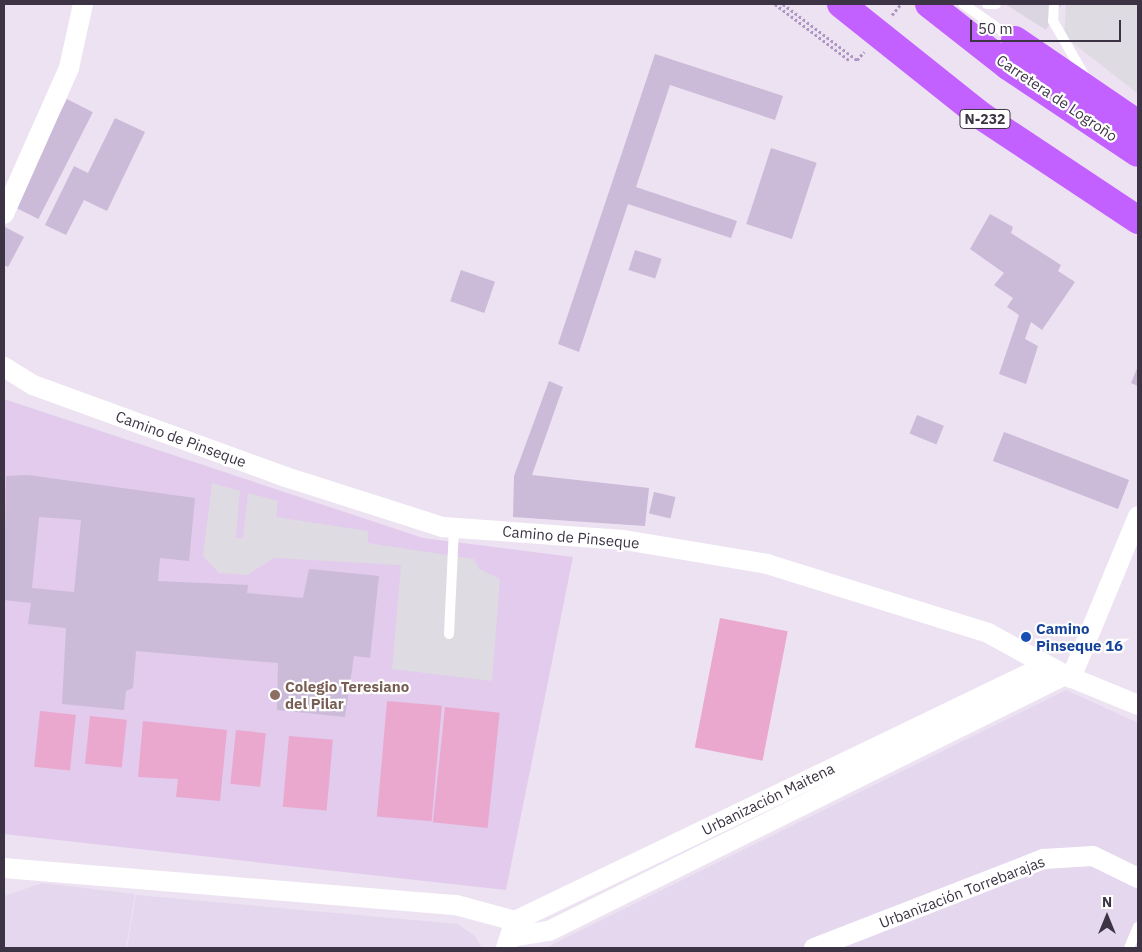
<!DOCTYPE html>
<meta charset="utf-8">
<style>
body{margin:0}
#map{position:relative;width:1142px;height:952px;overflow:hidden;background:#ede2f2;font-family:"IBM Plex Sans",sans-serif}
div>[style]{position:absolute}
.residential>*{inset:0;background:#e5d7ee}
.industrial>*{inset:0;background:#dbd5e1}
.education>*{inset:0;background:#e2cbed}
.green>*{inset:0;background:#eaa8cf;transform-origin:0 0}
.parking>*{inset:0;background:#dfdbe2}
.building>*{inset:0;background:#cbbad8;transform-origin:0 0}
.path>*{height:3px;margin-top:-1.5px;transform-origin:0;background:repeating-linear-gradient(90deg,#af95c1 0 2.5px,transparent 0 5px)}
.lane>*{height:10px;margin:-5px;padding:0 5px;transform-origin:5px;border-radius:5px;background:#fff}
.street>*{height:20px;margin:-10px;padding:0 10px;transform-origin:10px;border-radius:10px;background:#fff}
.highway>*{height:28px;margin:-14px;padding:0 14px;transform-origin:14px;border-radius:14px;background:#c261ff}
.dots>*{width:14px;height:14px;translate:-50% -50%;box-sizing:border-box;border:2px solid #fff;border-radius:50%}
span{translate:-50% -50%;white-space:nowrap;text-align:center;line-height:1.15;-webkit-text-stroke:4.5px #fff;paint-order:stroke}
.shield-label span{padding:1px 4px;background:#fff;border:1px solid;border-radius:4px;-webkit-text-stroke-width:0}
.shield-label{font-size:14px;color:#3c3344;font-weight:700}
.street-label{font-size:15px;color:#3c3344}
.transit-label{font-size:15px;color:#164399;font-weight:700}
.left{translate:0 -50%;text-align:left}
.education-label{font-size:15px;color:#785e54;font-weight:700}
.frame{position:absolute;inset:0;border:5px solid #3c3344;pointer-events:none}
.north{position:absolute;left:1082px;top:892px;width:50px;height:50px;-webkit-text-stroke:4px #fff;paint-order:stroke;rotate:0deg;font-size:14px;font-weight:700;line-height:20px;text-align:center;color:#3c3344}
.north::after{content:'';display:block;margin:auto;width:18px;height:22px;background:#3c3344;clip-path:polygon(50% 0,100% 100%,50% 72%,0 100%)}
.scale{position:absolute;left:970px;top:20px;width:151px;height:22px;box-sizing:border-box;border:2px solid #3c3344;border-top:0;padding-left:6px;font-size:15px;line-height:18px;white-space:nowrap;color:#3c3344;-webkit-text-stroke:4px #fff;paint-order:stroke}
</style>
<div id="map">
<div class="residential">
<div style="clip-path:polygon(1066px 690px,1138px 723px,1138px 948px,545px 948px)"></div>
<div style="clip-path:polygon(42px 883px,135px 894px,126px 948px,4px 948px,4px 896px)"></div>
<div style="clip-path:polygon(136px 895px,458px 924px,476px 937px,482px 948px,127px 948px)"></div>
</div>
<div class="industrial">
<div style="clip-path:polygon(1005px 4px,1062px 4px,1046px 30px)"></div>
</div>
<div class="education">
<div style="clip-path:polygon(4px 399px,423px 538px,573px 557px,506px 890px,4px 834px)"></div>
</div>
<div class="green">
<div style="left:720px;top:618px;width:69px;height:132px;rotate:11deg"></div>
<div style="left:387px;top:701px;width:55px;height:116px;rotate:5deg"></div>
<div style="left:445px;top:707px;width:55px;height:116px;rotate:6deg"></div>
<div style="left:40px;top:711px;width:36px;height:56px;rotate:6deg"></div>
<div style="left:90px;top:716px;width:37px;height:48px;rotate:6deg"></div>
<div style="clip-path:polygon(143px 721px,227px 730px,220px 801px,176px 797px,178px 779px,138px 777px)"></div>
<div style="left:236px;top:730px;width:30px;height:54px;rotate:6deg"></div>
<div style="left:289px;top:736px;width:44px;height:71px;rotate:5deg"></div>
</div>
<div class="parking">
<div style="clip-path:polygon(1066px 4px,1138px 4px,1138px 94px,1064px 36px)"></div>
<div style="clip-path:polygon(212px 483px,240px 491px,236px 538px,243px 538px,248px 493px,278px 501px,276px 517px,368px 531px,368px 543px,474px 559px,479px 569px,500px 579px,492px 681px,392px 669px,401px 565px,274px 558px,247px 575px,219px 573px,203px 556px)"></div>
</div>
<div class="building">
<div style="clip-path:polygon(655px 54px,783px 96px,775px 120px,670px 85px,636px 187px,737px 221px,731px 238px,628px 204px,579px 352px,558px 344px)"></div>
<div style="left:67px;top:99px;width:29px;height:120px;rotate:27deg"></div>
<div style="clip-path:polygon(115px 118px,145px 132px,107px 211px,84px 200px,66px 235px,45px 225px,74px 166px,88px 173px)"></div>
<div style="left:771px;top:148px;width:48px;height:80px;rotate:18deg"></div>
<div style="clip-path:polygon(990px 214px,1013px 227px,1011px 233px,1061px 265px,1058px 271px,1075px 282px,1042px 330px,1031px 322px,1025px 339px,1038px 346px,1026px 384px,999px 374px,1019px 315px,1007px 307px,1013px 298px,994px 285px,1004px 273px,970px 249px)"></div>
<div style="clip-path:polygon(5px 227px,24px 237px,8px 267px,4px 265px)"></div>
<div style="left:635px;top:250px;width:28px;height:21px;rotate:18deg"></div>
<div style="left:461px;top:270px;width:36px;height:33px;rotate:19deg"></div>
<div style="clip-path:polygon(1138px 366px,1138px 386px,1131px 383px)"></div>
<div style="clip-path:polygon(549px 381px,563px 387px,532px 475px,649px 488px,645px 526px,513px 517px,514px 476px)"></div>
<div style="left:917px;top:415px;width:29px;height:20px;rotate:22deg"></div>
<div style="left:1004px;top:432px;width:134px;height:31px;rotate:21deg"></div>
<div style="clip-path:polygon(evenodd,28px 475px,195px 498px,189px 561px,160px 558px,158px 581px,248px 585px,247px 593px,303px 598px,309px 569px,379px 576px,370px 658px,354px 656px,345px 717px,277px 710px,278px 663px,136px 651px,133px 688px,126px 691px,124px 710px,62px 704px,66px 628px,28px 624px,31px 603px,4px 600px,6px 476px,28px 475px,39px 517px,81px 520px,74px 592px,32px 588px,39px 517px)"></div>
<div style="left:654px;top:492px;width:22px;height:22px;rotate:13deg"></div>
</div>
<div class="path">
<div style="left:775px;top:4px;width:93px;rotate:37.1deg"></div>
<div style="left:783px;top:4px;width:93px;rotate:37.1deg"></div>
<div style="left:857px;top:60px;width:11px;rotate:-49deg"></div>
<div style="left:892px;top:15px;width:14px;rotate:-51deg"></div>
</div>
<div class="lane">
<div style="left:963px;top:4px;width:63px;rotate:34.7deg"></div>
<div style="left:987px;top:4px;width:9px"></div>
<div style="left:1054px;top:4px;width:17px;rotate:93deg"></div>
<div style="left:1053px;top:21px;width:62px;rotate:60.1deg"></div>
<div style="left:449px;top:634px;width:107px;rotate:-87.3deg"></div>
<div style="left:1129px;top:948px;width:23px;rotate:-67deg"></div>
</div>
<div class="street">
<div style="left:4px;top:214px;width:160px;rotate:-66deg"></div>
<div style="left:69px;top:68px;width:66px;rotate:-77.7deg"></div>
<div style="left:4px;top:367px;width:34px;rotate:32deg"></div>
<div style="left:33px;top:385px;width:269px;rotate:20deg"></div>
<div style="left:286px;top:477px;width:165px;rotate:17.7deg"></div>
<div style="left:443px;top:527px;width:181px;rotate:4.1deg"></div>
<div style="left:624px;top:540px;width:145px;rotate:9.5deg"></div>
<div style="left:767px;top:564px;width:232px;rotate:17.3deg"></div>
<div style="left:988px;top:633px;width:88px;rotate:28.6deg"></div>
<div style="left:1065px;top:675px;width:79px;rotate:22.3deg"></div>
<div style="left:1071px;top:678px;width:175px;rotate:-67.5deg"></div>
<div style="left:4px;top:868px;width:454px;rotate:4.7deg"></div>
<div style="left:456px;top:905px;width:61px;rotate:15.2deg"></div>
<div style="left:510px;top:937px;width:39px;rotate:-9deg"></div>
<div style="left:549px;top:931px;width:576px;rotate:-26.39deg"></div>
<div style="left:506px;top:948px;width:28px;rotate:-72deg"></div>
<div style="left:515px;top:921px;width:590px;rotate:-25.7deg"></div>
<div style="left:814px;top:948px;width:247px;rotate:-21.2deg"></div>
<div style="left:1044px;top:859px;width:49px;rotate:-3.5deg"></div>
<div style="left:1093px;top:856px;width:50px;rotate:26.1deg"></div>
</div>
<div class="highway">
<div style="left:841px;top:4px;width:178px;rotate:38.6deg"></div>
<div style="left:980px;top:115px;width:190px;rotate:33.6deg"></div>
<div style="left:929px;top:4px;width:100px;rotate:38.1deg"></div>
<div style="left:1008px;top:66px;width:156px;rotate:33.8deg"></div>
<div style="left:1015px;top:40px;width:149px;rotate:34.3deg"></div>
</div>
<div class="dots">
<div style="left:1026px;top:637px;background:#1a4fb4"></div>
<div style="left:275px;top:695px;background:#8d6e63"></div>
</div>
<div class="shield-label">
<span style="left:985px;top:119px">N-232</span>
</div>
<div class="street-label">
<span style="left:1057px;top:98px;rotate:34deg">Carretera de Logroño</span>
<span style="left:181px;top:439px;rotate:20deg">Camino de Pinseque</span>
<span style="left:571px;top:537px;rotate:5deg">Camino de Pinseque</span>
<span style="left:768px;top:799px;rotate:-26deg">Urbanización Maitena</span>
<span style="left:962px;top:892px;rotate:-21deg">Urbanización Torrebarajas</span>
</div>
<div class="transit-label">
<span class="left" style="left:1036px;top:637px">Camino<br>Pinseque 16</span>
</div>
<div class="education-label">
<span class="left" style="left:285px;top:695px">Colegio Teresiano<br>del Pilar</span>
</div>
<div class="frame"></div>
<div class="north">N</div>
<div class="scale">50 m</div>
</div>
